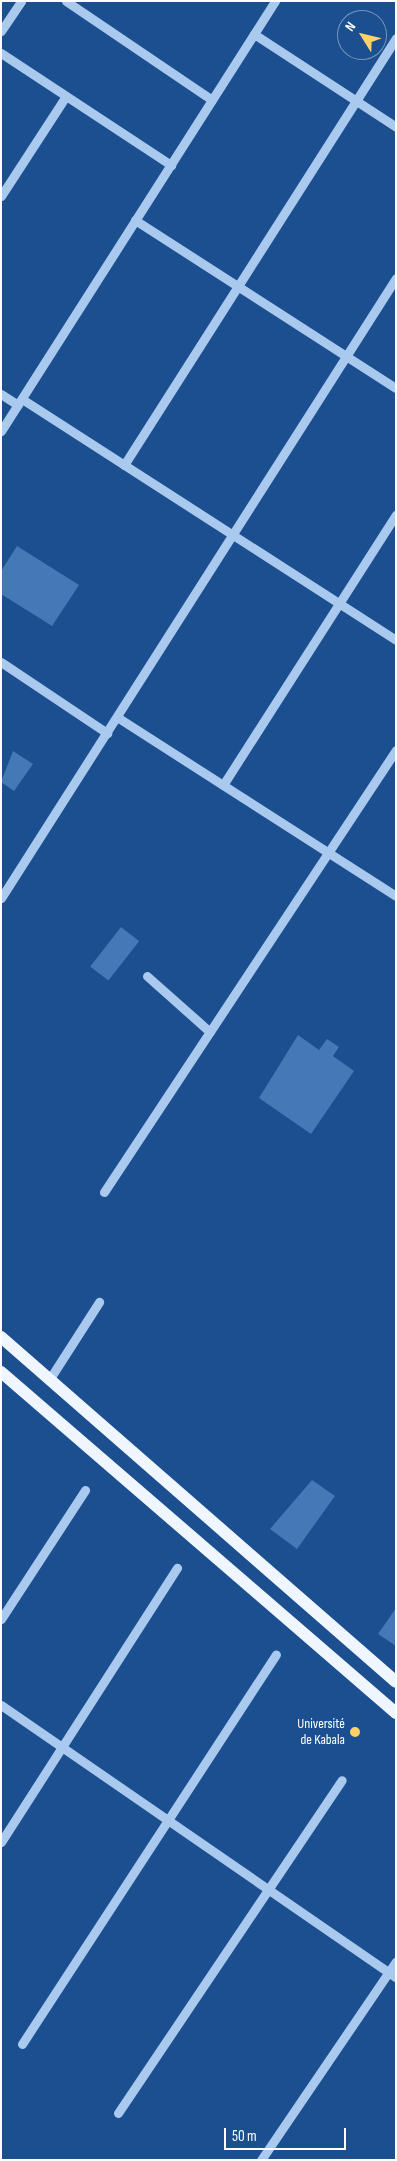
<!DOCTYPE html>
<meta charset="utf-8">
<style>
body{margin:0}
#map{position:relative;width:397px;height:2161px;overflow:hidden;background:#1b4f8f;font-family:"Sofia Sans Condensed",sans-serif}
div>[style]{position:absolute}
.building>*{inset:0;background:#4478b7;transform-origin:0 0}
.minor>*{height:9px;margin:-4.5px;padding:0 4.5px;transform-origin:4.5px;border-radius:4.5px;background:#a9c9ee}
.major>*{height:12px;margin:-6px;padding:0 6px;transform-origin:6px;border-radius:6px;background:#f0f6ff}
.dots>*{width:14px;height:14px;translate:-50% -50%;box-sizing:border-box;border:2px solid #1b4f8f;border-radius:50%}
span{translate:-50% -50%;white-space:nowrap;text-align:center;line-height:1.15;-webkit-text-stroke:4px #1b4f8f;paint-order:stroke}
.poi-label{font-size:14px;color:#fff}
.right{translate:-100% -50%;text-align:right}
.frame{position:absolute;inset:0;border:2px solid #fff;pointer-events:none}
.north{position:absolute;left:337px;top:10px;width:50px;height:50px;box-sizing:border-box;background:#1b4f8f;border:1px solid #7695bc;border-radius:50%;rotate:306deg;font-size:14px;font-weight:700;line-height:20px;text-align:center;color:#fff}
.north::after{content:'';display:block;margin:auto;width:18px;height:22px;background:#ffd166;clip-path:polygon(50% 0,100% 100%,50% 72%,0 100%)}
.scale{position:absolute;left:224px;top:2128px;width:122px;height:22px;box-sizing:border-box;border:2px solid #fff;border-top:0;padding-left:6px;font-size:15px;line-height:18px;white-space:nowrap;color:#fff;-webkit-text-stroke:4px #1b4f8f;paint-order:stroke}
</style>
<div id="map">
<div class="building">
<div style="clip-path:polygon(17px 546px,79px 585px,52px 626px,1px 594px,1px 571px)"></div>
<div style="clip-path:polygon(13px 751px,33px 764px,14px 791px,1px 782px)"></div>
<div style="left:121px;top:927px;width:23px;height:50px;rotate:38deg"></div>
<div style="clip-path:polygon(298px 1035px,319px 1050px,327px 1039px,339px 1047px,333px 1056px,354px 1071px,311px 1134px,259px 1098px)"></div>
<div style="clip-path:polygon(312px 1480px,335px 1496px,297px 1549px,270px 1529px)"></div>
<div style="clip-path:polygon(396px 1608px,396px 1646px,378px 1634px)"></div>
</div>
<div class="minor">
<div style="left:66px;top:1px;width:176px;rotate:34.1deg"></div>
<div style="left:1px;top:31px;width:36px;rotate:-56deg"></div>
<div style="left:254px;top:34px;width:170px;rotate:33.2deg"></div>
<div style="left:1px;top:53px;width:204px;rotate:33.4deg"></div>
<div style="left:1px;top:196px;width:119px;rotate:-57deg"></div>
<div style="left:135px;top:220px;width:310px;rotate:32.8deg"></div>
<div style="left:1px;top:394px;width:20px;rotate:33deg"></div>
<div style="left:22px;top:399px;width:445px;rotate:32.8deg"></div>
<div style="left:1px;top:431px;width:510px;rotate:-57.49deg"></div>
<div style="left:124px;top:465px;width:506px;rotate:-57.5deg"></div>
<div style="left:1px;top:662px;width:128px;rotate:33.8deg"></div>
<div style="left:117px;top:717px;width:331px;rotate:32.7deg"></div>
<div style="left:223px;top:785px;width:321px;rotate:-57.4deg"></div>
<div style="left:1px;top:898px;width:735px;rotate:-57.5deg"></div>
<div style="left:147px;top:976px;width:84px;rotate:41.6deg"></div>
<div style="left:104px;top:1192px;width:530px;rotate:-56.55deg"></div>
<div style="left:49px;top:1380px;width:93px;rotate:-57.3deg"></div>
<div style="left:1px;top:1619px;width:154px;rotate:-56.9deg"></div>
<div style="left:1px;top:1705px;width:480px;rotate:34.6deg"></div>
<div style="left:1px;top:1842px;width:326px;rotate:-57.3deg"></div>
<div style="left:22px;top:2044px;width:465px;rotate:-56.9deg"></div>
<div style="left:118px;top:2113px;width:401px;rotate:-56.1deg"></div>
<div style="left:261px;top:2160px;width:240px;rotate:-55.8deg"></div>
</div>
<div class="major">
<div style="left:1px;top:1337px;width:524px;rotate:41.13deg"></div>
<div style="left:1px;top:1372px;width:522px;rotate:40.8deg"></div>
</div>
<div class="dots">
<div style="left:355px;top:1732px;background:#ffd166"></div>
</div>
<div class="poi-label">
<span class="right" style="left:345px;top:1732px">Université<br>de Kabala</span>
</div>
<div class="frame"></div>
<div class="north">N</div>
<div class="scale">50 m</div>
</div>
